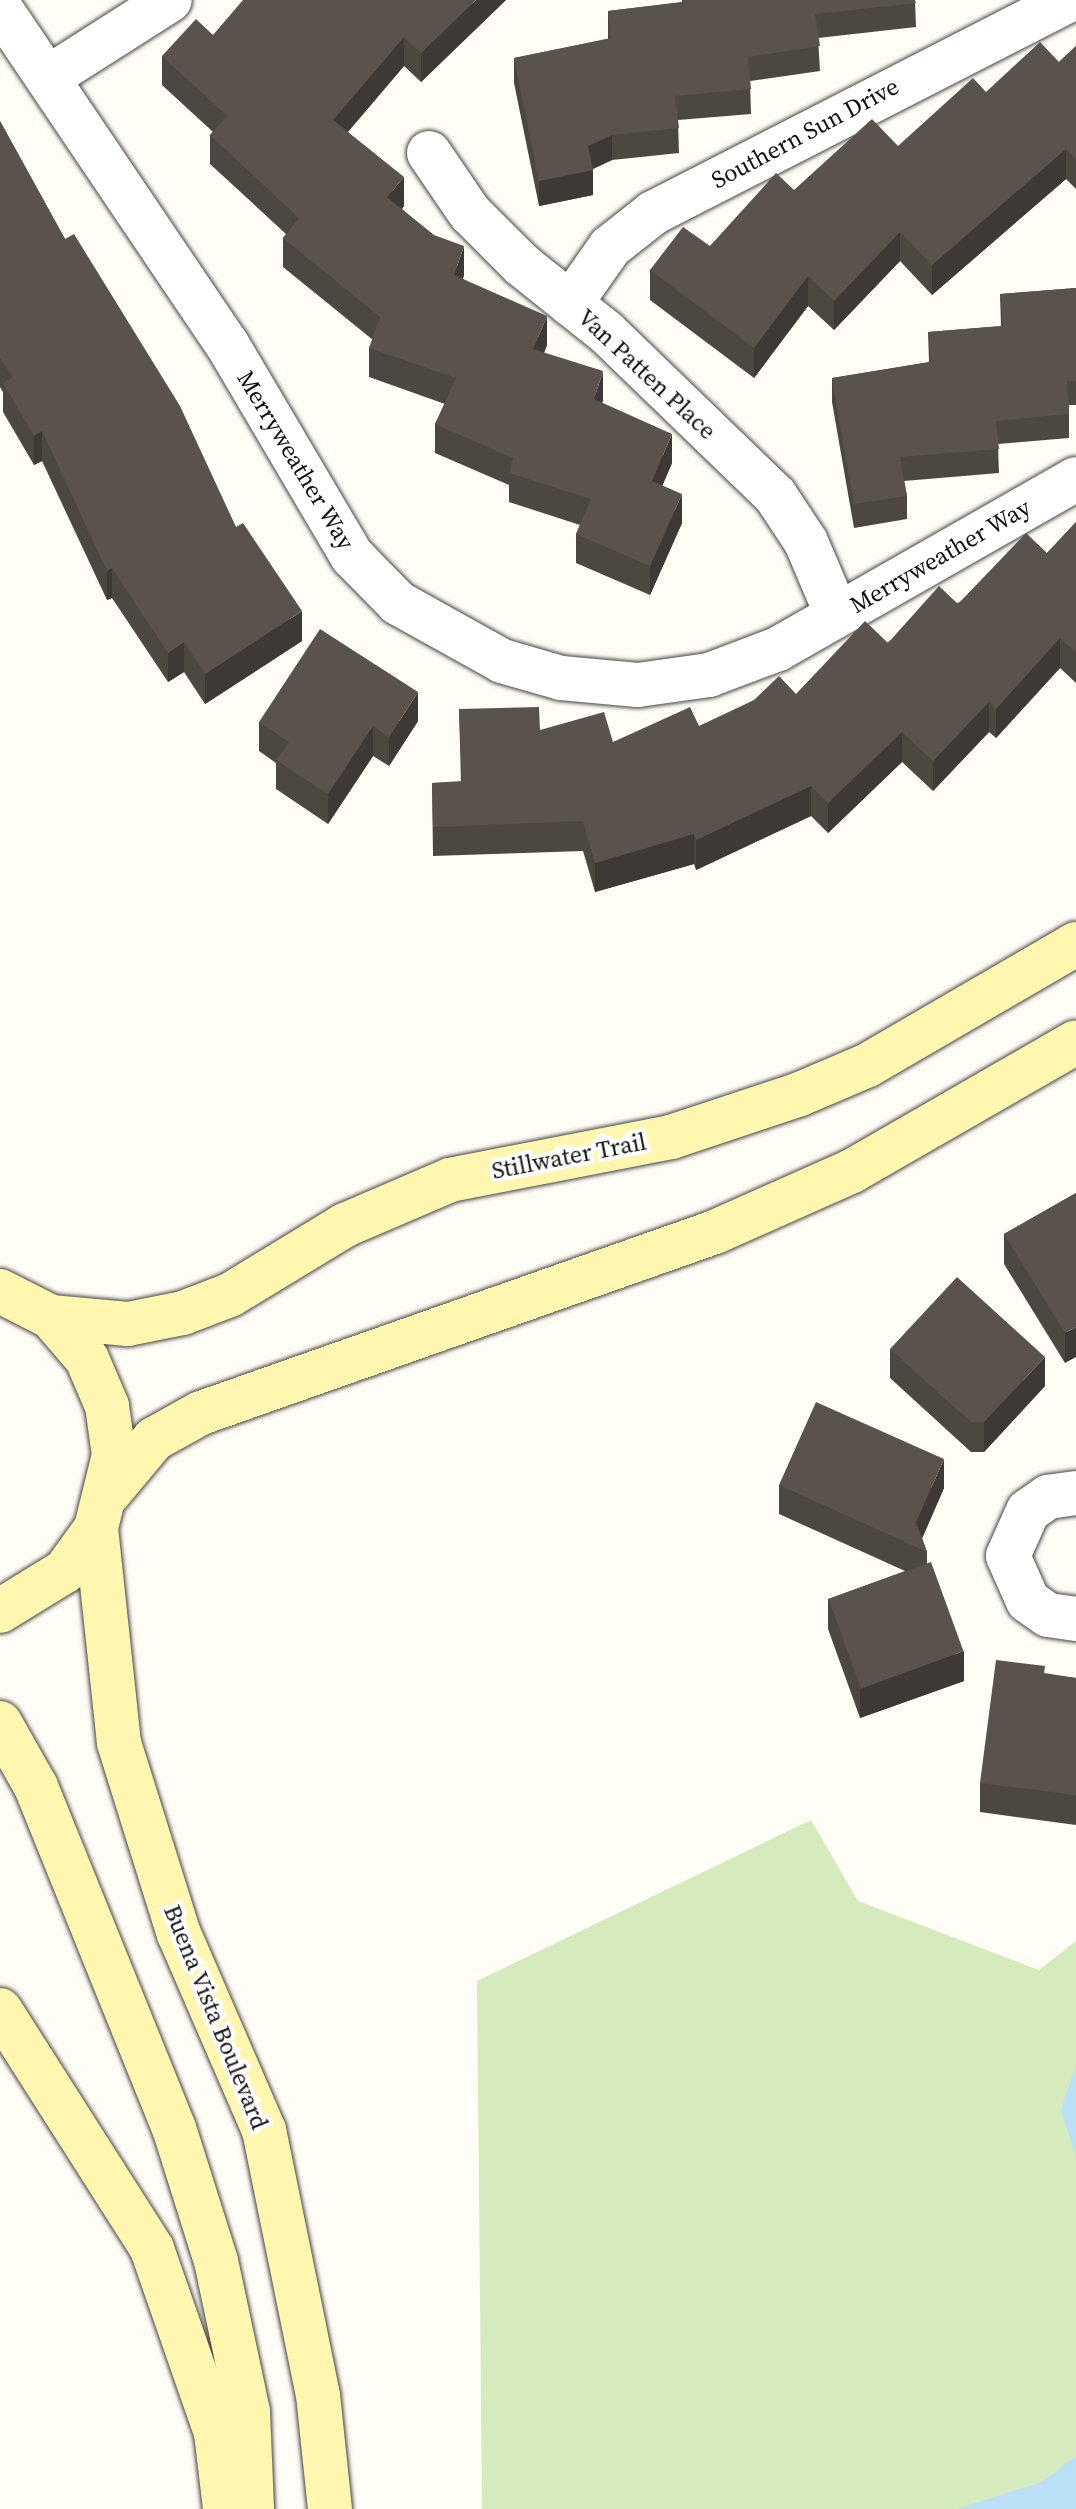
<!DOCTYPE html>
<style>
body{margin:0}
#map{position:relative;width:1076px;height:2509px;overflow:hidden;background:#fffdf5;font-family:"Source Serif 4",serif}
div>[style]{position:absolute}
.green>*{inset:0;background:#d5ebbd}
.water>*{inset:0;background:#b9e0f7}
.roads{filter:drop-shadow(0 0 2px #444) drop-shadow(0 0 2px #444)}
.minor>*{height:44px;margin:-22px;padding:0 22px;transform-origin:22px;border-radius:22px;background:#fff}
.secondary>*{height:44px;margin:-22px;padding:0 22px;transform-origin:22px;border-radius:22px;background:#fff6b0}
.wall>*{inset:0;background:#4d4742}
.shaded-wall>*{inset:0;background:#3f3936}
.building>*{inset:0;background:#5a524d;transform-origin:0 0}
span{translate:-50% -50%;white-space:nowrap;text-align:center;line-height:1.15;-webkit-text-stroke:8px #fff;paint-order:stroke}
.street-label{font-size:24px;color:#111}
</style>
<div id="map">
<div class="green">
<div style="clip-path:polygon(811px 1820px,858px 1901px,1039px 1970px,1076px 1941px,1076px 2509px,482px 2509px,477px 1981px)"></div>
</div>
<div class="water">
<div style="clip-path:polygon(1076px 2065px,1076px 2157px,1061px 2110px)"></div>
<div style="clip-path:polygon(1076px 2456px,1076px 2509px,957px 2509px,1042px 2482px)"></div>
</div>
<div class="roads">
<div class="minor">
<div style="left:0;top:8px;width:405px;rotate:56deg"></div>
<div style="left:227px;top:344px;width:246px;rotate:59.5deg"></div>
<div style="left:352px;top:556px;width:66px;rotate:45.6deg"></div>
<div style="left:398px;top:603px;width:119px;rotate:29.1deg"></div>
<div style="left:502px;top:661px;width:61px;rotate:16.1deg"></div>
<div style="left:561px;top:678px;width:77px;rotate:5.2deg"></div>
<div style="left:638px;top:685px;width:72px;rotate:-8deg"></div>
<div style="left:709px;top:675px;width:74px;rotate:-20.6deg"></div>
<div style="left:778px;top:649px;width:343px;rotate:-29.7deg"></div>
<div style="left:49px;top:77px;width:143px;rotate:-32.5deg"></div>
<div style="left:429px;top:153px;width:73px;rotate:55.7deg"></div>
<div style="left:470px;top:213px;width:74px;rotate:45deg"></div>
<div style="left:522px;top:265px;width:107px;rotate:38.6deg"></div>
<div style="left:606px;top:332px;width:235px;rotate:44deg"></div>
<div style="left:775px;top:495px;width:56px;rotate:56.6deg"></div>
<div style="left:806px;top:542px;width:79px;rotate:67deg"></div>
<div style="left:570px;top:304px;width:70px;rotate:-54.9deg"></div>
<div style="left:610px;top:247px;width:55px;rotate:-38.3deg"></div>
<div style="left:653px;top:213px;width:467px;rotate:-27.1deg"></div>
<div style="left:1076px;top:1493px;width:28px;rotate:172deg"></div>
<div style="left:1048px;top:1497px;width:24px;rotate:145deg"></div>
<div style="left:1028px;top:1511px;width:49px;rotate:114deg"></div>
<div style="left:1008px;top:1556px;width:49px;rotate:66deg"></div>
<div style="left:1028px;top:1601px;width:24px;rotate:35deg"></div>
<div style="left:1048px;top:1615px;width:28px;rotate:8deg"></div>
</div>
<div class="secondary">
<div style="left:0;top:1291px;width:57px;rotate:27deg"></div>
<div style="left:51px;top:1317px;width:55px;rotate:49.4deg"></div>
<div style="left:87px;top:1359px;width:51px;rotate:66.9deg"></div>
<div style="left:107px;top:1406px;width:49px;rotate:81.9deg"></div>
<div style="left:114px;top:1455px;width:75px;rotate:103.9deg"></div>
<div style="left:96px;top:1528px;width:53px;rotate:125.8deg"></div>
<div style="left:65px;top:1571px;width:76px;rotate:148.4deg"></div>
<div style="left:51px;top:1317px;width:77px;rotate:5.2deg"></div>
<div style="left:128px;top:1324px;width:56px;rotate:-11.3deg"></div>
<div style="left:183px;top:1313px;width:50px;rotate:-21deg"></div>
<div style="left:230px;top:1295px;width:135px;rotate:-31.3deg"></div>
<div style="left:345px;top:1225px;width:114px;rotate:-23.2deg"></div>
<div style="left:450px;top:1180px;width:225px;rotate:-11deg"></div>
<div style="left:671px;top:1137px;width:136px;rotate:-18.4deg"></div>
<div style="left:800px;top:1094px;width:74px;rotate:-23.1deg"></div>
<div style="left:868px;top:1065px;width:241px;rotate:-30.2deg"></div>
<div style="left:109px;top:1493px;width:70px;rotate:-50.2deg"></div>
<div style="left:154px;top:1439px;width:54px;rotate:-29deg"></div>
<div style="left:201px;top:1413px;width:545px;rotate:-19.4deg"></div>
<div style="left:715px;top:1232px;width:150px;rotate:-24deg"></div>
<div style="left:852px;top:1171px;width:258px;rotate:-29.9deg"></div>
<div style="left:96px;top:1528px;width:216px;rotate:83.9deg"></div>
<div style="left:119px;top:1743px;width:200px;rotate:72.6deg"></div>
<div style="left:179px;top:1934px;width:214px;rotate:66.6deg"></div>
<div style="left:264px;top:2130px;width:270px;rotate:78.5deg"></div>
<div style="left:318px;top:2395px;width:115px;rotate:84deg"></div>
<div style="left:0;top:1723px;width:73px;rotate:60.6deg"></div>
<div style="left:36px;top:1787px;width:368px;rotate:68deg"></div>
<div style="left:174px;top:2128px;width:139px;rotate:72.5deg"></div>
<div style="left:216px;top:2261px;width:154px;rotate:78deg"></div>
<div style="left:248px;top:2412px;width:97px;rotate:87.6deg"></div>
<div style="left:0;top:2010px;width:283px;rotate:57.5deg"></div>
<div style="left:152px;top:2249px;width:195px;rotate:70.8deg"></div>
<div style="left:216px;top:2433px;width:77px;rotate:83.2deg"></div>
</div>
</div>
<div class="wall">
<div style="clip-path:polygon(506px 0,421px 82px,404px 66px,348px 132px,404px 206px,402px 209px,464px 275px,463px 279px,547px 345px,544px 353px,603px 400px,602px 403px,672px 463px,662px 486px,682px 523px,650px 595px,576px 563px,576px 534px,580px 525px,509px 502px,509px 485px,435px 453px,435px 424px,445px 404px,369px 377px,369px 348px,373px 340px,283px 267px,283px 238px,286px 234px,210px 164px,210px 135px,213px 132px,162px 85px,162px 56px,213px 35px)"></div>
<div style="clip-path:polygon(682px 0,915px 0,916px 27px,818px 38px,820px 71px,750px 81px,751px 114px,678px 120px,679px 153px,612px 160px,593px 169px,593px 195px,539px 206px,514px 83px,514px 58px,608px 39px,608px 11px,682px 2px)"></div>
<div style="clip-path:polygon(1076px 46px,1076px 189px,1066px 179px,932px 295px,900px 261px,834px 330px,808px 306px,754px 378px,650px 300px,650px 270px,710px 246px,794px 190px,898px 146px,986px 92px,1059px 62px)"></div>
<div style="clip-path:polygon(0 121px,65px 239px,236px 527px,302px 641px,205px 704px,184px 672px,168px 682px,112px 598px,107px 600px,42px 461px,34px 465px,3px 412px,3px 392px,0 387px)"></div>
<div style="clip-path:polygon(1076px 256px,1076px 405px,1069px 405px,1069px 438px,998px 444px,999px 473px,904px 481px,907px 496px,907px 519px,854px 528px,832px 402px,832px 378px,929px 362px,928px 332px,1001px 326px,1000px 294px,1076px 288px)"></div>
<div style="clip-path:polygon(1076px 522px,1076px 683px,1060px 668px,996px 738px,989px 732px,933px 791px,902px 762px,828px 833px,811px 816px,696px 870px,694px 864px,595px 892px,583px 851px,433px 856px,432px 783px,461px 782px,459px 709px,540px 730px,613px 742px,699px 726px,796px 694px,1047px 553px)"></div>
<div style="clip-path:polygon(418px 721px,389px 766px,373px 756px,328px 824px,276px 789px,276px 763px,259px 751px,259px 722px)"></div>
<div style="clip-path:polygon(1076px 1193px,1065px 1363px,1004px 1264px,1004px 1234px)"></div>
<div style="clip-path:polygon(890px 1349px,1045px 1386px,984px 1452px,971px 1452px,890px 1378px)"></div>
<div style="clip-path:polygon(779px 1485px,944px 1488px,922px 1538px,927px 1552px,927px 1564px,964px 1681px,860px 1718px,828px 1629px,828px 1599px,905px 1571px,779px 1514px)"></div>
<div style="clip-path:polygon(1045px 1674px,1076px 1678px,1076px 1825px,980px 1812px,980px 1783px)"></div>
</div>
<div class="shaded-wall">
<div style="clip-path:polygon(476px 0,506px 0,421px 82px,421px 53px)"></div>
<div style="clip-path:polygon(404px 37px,404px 66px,333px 149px,333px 120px)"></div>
<div style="clip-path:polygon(612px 135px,612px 160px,588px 171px,588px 146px)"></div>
<div style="clip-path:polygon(1066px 149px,1066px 179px,932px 295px,932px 265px)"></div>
<div style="clip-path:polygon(593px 170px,593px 195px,539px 206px,539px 181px)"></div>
<div style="clip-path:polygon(404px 177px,404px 206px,387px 226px,387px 197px)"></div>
<div style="clip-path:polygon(900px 232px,900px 261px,834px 330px,834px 301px)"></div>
<div style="clip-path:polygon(464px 246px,464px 275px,454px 304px,454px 275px)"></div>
<div style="clip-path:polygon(808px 276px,808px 306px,754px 378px,754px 348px)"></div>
<div style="clip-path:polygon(547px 316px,547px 345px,533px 378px,533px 349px)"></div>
<div style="clip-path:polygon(603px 371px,603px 400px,594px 428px,594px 399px)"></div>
<div style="clip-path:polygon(42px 431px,42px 461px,34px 465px,34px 436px)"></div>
<div style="clip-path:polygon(672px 434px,672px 463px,652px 510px,652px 481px)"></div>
<div style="clip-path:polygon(682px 494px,682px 523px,650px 595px,650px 566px)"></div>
<div style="clip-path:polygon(112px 568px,112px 598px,107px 600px,107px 571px)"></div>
<div style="clip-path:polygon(302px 611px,302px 641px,205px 704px,205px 674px)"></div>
<div style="clip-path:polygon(1060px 638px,1060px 668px,996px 738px,996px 709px)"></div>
<div style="clip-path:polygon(184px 642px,184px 672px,168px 682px,168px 653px)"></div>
<div style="clip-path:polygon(418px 692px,418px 721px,389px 766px,389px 737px)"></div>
<div style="clip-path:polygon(989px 702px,989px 732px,933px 791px,933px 761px)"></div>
<div style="clip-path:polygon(373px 726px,373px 756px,328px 824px,328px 794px)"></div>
<div style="clip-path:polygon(902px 732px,902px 762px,828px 833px,828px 803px)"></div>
<div style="clip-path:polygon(811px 786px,811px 816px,696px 870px,696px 840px)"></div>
<div style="clip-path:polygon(694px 834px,694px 864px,595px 892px,595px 863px)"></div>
<div style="clip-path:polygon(1076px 1327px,1076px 1357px,1065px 1363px,1065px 1333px)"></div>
<div style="clip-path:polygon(1045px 1357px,1045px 1386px,984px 1452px,984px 1422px)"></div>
<div style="clip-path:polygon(944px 1459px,944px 1488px,918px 1548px,916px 1522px)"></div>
<div style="clip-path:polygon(964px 1651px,964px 1681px,860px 1718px,860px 1689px)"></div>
</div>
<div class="building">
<div style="clip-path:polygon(243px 0,476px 0,421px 53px,404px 37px,333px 120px,404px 177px,387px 197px,434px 235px,464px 246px,454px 275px,547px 316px,533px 349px,603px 371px,594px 399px,672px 434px,652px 481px,682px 494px,650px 566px,576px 534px,591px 499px,509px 473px,513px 458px,435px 424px,456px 378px,369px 348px,380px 317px,283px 238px,299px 218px,210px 135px,227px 116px,162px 56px,196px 19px,213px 35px)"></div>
<div style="clip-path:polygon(684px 0,915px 0,916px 3px,815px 14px,820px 46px,748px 57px,751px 89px,675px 96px,679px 128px,612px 135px,588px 146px,593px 170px,539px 181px,514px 58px,611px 38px,608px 11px,684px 2px)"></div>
<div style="clip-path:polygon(1040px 42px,1059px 62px,1076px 46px,1076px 160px,1066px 149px,932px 265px,900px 232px,834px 301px,808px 276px,754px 348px,650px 270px,683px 227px,710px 246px,776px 173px,794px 190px,872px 119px,898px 146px,973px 78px,986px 92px)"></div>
<div style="clip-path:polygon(0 121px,65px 239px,74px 234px,180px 406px,236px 527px,243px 523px,302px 611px,205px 674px,184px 642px,168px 653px,112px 568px,107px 571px,42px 431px,34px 436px,3px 383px,13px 377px,0 358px)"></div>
<div style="clip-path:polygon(1076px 288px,1076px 381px,1067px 381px,1069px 414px,996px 421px,999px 449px,900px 457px,907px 496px,854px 504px,832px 378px,931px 362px,928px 332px,1003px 326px,1000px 294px)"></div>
<div style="clip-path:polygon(1076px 522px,1076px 653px,1060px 638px,996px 709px,989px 702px,933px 761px,902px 732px,828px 803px,811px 786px,696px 840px,694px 834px,595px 863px,583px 821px,433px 827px,432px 783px,462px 781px,459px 709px,539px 707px,540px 730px,604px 712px,613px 742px,690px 707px,699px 726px,754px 700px,779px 676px,796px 694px,865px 621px,888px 643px,939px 586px,958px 604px,1026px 533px,1047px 553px)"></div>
<div style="clip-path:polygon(320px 629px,418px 692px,389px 737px,373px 726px,328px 794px,276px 760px,289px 742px,259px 722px)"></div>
<div style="clip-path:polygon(1076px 1193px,1076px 1327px,1065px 1333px,1004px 1234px)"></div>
<div style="clip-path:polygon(957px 1277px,1045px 1357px,984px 1422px,971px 1422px,890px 1349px)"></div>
<div style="clip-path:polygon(816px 1402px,944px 1459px,916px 1522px,927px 1552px,779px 1485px)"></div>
<div style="left:931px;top:1562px;width:95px;height:109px;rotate:70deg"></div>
<div style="clip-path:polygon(996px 1660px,1045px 1666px,1044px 1673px,1076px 1678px,1076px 1795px,980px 1783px)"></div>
</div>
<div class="street-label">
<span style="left:805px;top:133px;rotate:-28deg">Southern Sun Drive</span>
<span style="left:647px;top:374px;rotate:43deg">Van Patten Place</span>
<span style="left:296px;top:460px;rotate:59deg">Merryweather Way</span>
<span style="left:940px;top:556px;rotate:-30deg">Merryweather Way</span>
<span style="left:569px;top:1156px;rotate:-11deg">Stillwater Trail</span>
<span style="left:216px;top:2017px;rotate:68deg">Buena Vista Boulevard</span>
</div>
</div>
